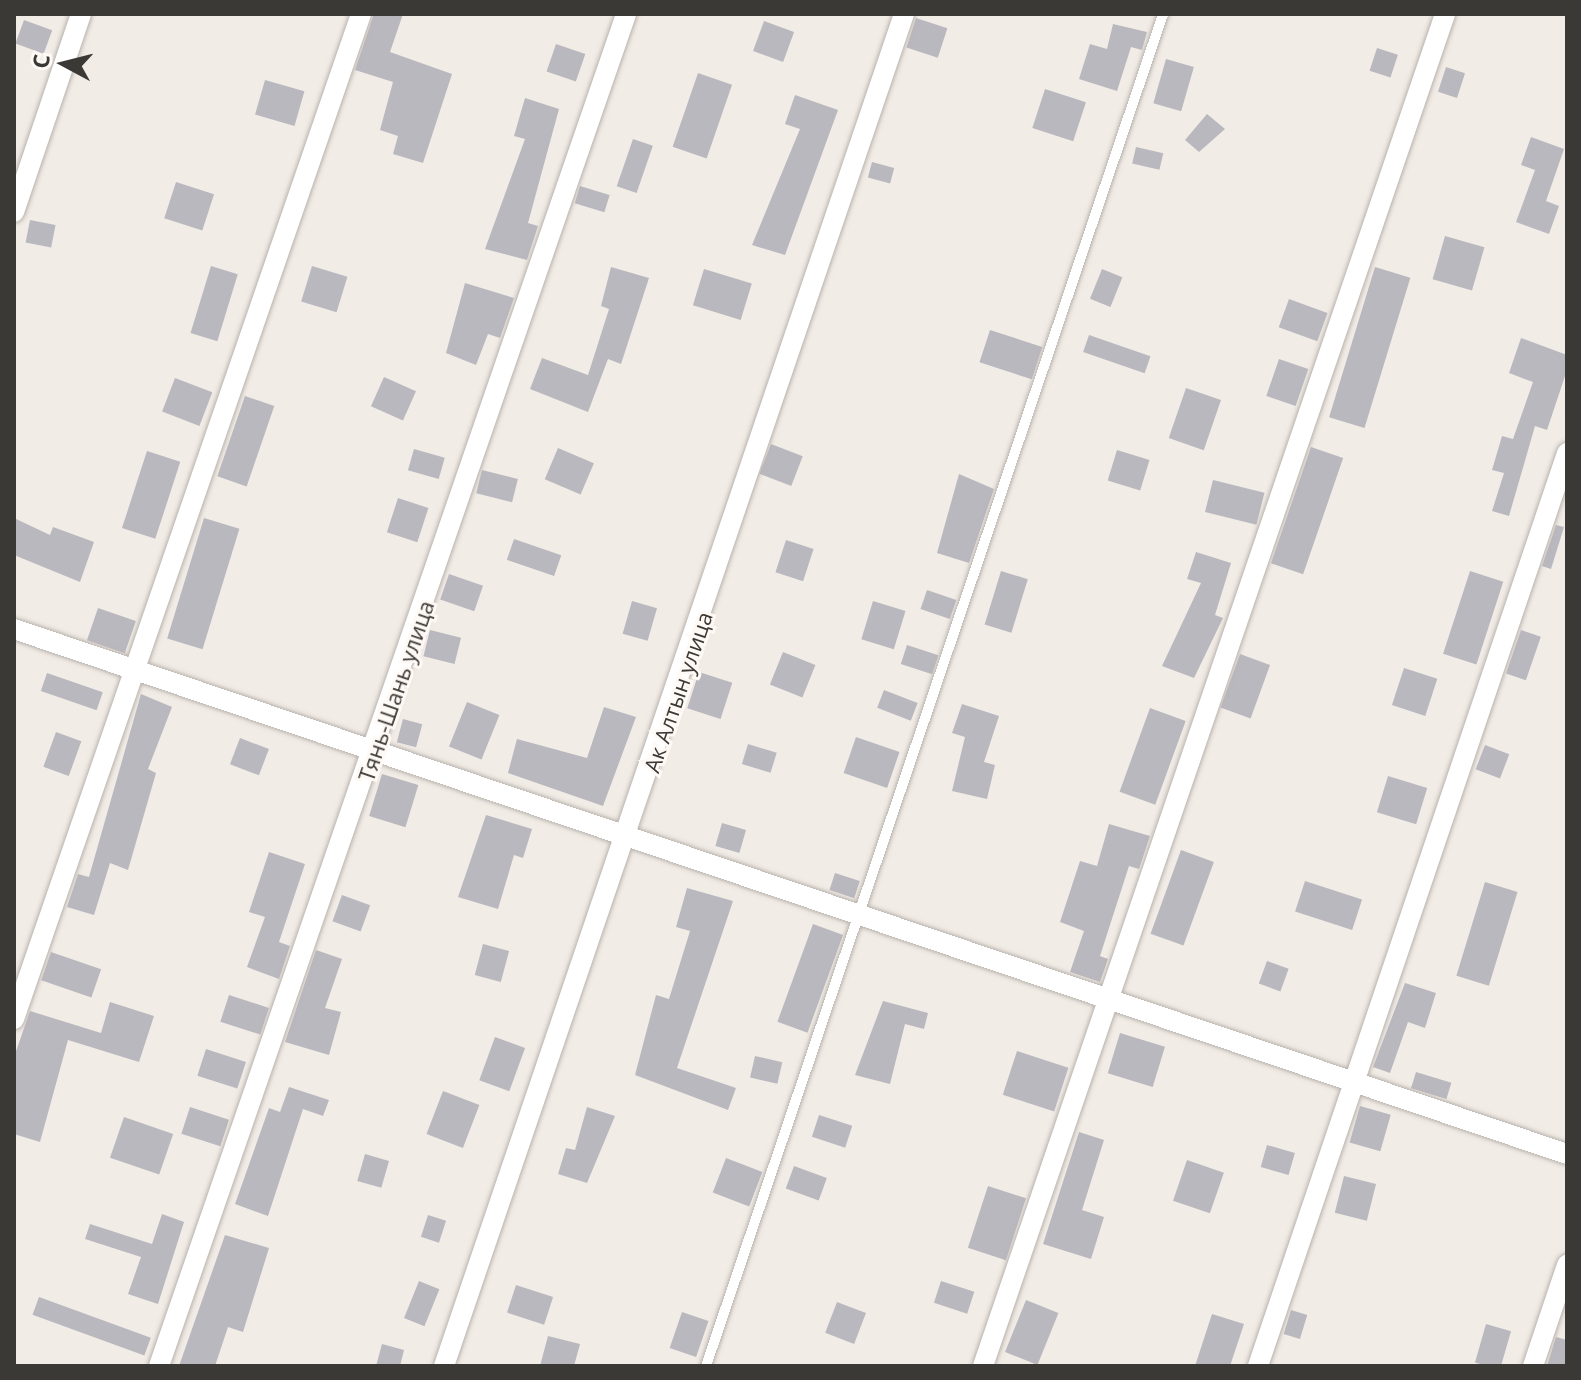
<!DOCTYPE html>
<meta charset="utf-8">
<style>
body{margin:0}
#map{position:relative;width:1581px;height:1380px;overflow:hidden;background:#f2ece6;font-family:"Open Sans",sans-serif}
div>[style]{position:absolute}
.building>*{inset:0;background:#bab8bf;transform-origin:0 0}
.roads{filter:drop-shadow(0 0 2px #b8b2ad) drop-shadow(0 0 2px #b8b2ad)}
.lane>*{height:10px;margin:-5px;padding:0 5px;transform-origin:5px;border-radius:5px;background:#fff}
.street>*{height:20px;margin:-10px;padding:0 10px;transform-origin:10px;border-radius:10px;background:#fff}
span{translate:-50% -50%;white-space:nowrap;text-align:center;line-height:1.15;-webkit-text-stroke:6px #fff9f5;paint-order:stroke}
.street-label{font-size:22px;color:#3b3936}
.frame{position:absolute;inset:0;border:16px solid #3b3936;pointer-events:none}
.north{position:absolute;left:24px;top:24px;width:80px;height:80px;-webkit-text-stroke:6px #fff9f5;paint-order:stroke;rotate:277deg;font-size:22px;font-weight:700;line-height:32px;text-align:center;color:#3b3936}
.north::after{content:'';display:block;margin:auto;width:28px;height:36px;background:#3b3936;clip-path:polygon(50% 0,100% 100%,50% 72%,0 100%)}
</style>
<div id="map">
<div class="building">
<div style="clip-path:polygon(374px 14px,403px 14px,390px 52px,452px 74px,423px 163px,393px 154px,398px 136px,380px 130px,393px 82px,355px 70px)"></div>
<div style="left:916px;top:18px;width:33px;height:31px;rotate:18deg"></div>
<div style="left:24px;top:20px;width:30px;height:25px;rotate:20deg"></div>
<div style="left:764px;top:21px;width:32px;height:32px;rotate:20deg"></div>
<div style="clip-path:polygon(1113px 24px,1147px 32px,1142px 50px,1131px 47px,1117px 91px,1079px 79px,1090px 44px,1107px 49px)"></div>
<div style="left:556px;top:44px;width:31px;height:29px;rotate:19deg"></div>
<div style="left:1377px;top:48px;width:22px;height:24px;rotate:18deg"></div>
<div style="left:1166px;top:59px;width:29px;height:46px;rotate:16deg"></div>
<div style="left:1446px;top:67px;width:20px;height:26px;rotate:18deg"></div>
<div style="left:698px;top:73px;width:36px;height:78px;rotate:19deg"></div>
<div style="left:265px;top:80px;width:41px;height:36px;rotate:16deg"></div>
<div style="left:1045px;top:89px;width:43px;height:41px;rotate:18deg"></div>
<div style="clip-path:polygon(795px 95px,838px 110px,785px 255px,752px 245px,800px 129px,785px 124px)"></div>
<div style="clip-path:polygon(525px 98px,559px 109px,528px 223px,538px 226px,527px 260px,485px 249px,525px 139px,514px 136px)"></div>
<div style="clip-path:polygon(1207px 114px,1225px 129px,1199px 152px,1185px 140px)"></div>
<div style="clip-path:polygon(1531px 137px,1564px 149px,1546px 201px,1559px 206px,1549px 234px,1516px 222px,1535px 170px,1521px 165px)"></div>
<div style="left:633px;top:139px;width:21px;height:50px;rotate:19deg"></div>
<div style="left:1136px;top:147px;width:28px;height:17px;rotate:13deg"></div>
<div style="left:872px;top:162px;width:23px;height:16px;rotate:15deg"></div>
<div style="left:176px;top:182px;width:40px;height:38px;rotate:18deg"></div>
<div style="left:580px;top:186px;width:31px;height:18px;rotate:17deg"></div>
<div style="left:30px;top:220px;width:26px;height:23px;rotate:11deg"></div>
<div style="left:1445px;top:236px;width:41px;height:45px;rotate:16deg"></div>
<div style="left:211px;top:266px;width:28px;height:70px;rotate:17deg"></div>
<div style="left:312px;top:266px;width:37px;height:37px;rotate:17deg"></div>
<div style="clip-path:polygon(611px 267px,649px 278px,621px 364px,608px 359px,588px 412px,530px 389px,542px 358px,588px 375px,609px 309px,601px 306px)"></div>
<div style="left:1375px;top:267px;width:37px;height:157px;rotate:17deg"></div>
<div style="left:704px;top:269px;width:50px;height:38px;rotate:17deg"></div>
<div style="left:1102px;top:269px;width:22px;height:32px;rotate:22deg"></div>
<div style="clip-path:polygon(465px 283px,514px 298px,500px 338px,488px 334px,476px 365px,446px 353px)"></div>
<div style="left:1289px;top:299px;width:41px;height:30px;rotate:20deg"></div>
<div style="left:990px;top:330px;width:55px;height:34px;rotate:18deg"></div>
<div style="left:1089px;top:335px;width:65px;height:18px;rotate:19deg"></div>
<div style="clip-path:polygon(1521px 338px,1567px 355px,1567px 370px,1547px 430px,1535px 426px,1509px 516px,1492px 511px,1504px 473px,1492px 470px,1502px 436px,1513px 439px,1533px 382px,1509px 373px)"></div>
<div style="left:1279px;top:359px;width:31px;height:39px;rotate:19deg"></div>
<div style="left:384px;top:377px;width:35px;height:32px;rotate:24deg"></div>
<div style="left:175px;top:378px;width:40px;height:36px;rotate:21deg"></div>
<div style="left:1186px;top:388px;width:37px;height:53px;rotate:19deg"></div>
<div style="left:245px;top:396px;width:31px;height:85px;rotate:19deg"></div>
<div style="left:771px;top:444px;width:34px;height:32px;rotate:21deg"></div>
<div style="left:1311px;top:447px;width:34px;height:123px;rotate:19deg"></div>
<div style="left:558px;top:448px;width:39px;height:34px;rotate:23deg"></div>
<div style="left:414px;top:449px;width:32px;height:22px;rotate:16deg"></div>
<div style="left:1117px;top:450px;width:34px;height:32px;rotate:17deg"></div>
<div style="left:147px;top:451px;width:35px;height:81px;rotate:18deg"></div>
<div style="left:482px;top:470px;width:37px;height:24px;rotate:14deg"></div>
<div style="clip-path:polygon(959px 474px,994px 489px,969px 563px,937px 553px)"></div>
<div style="left:1213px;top:480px;width:53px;height:33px;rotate:14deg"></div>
<div style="left:398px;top:498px;width:32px;height:36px;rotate:18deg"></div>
<div style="clip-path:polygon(14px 518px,50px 535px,53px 527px,94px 542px,80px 582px,14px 555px)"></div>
<div style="left:204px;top:518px;width:37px;height:126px;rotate:17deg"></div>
<div style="clip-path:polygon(1556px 525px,1564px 527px,1551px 569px,1542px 566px)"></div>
<div style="left:514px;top:539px;width:50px;height:22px;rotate:19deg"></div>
<div style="left:786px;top:540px;width:29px;height:34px;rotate:18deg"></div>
<div style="clip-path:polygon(1196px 552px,1231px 563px,1215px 615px,1223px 618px,1194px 678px,1162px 666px,1201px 583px,1187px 579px)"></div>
<div style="left:1001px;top:571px;width:28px;height:56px;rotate:17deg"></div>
<div style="left:1470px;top:571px;width:35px;height:87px;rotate:18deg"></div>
<div style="left:449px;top:574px;width:36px;height:27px;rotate:19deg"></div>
<div style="left:927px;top:590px;width:31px;height:20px;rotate:19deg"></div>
<div style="left:632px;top:601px;width:26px;height:34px;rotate:16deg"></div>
<div style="left:873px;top:601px;width:34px;height:40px;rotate:17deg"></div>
<div style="left:98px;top:608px;width:40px;height:34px;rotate:19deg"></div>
<div style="left:430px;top:630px;width:32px;height:27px;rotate:14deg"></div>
<div style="left:1521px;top:630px;width:21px;height:46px;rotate:19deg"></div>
<div style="left:907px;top:645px;width:33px;height:20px;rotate:18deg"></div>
<div style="left:783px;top:652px;width:35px;height:35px;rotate:22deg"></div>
<div style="left:1240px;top:654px;width:32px;height:57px;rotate:20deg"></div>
<div style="left:1404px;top:668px;width:35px;height:39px;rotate:18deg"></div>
<div style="left:699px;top:672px;width:35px;height:38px;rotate:18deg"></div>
<div style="left:47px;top:673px;width:59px;height:19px;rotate:19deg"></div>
<div style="left:884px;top:690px;width:36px;height:19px;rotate:21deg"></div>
<div style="clip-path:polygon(141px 694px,172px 707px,148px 769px,156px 773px,128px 870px,110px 863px,94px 915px,67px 907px,78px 874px,89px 877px)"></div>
<div style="left:467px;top:702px;width:35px;height:48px;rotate:22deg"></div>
<div style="clip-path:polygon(962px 704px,999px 716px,984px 762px,995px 765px,987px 799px,952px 791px,965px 737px,952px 733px)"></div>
<div style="clip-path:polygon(604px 707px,636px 717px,603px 806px,508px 773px,517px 739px,587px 758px)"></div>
<div style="left:1150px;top:708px;width:38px;height:89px;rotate:20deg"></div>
<div style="left:403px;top:719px;width:20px;height:24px;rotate:15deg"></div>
<div style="left:56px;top:732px;width:27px;height:37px;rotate:20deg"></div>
<div style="left:856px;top:737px;width:46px;height:38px;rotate:19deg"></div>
<div style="left:240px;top:738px;width:31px;height:28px;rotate:21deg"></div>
<div style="left:748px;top:744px;width:30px;height:21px;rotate:17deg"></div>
<div style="left:1485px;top:745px;width:26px;height:26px;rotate:21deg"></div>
<div style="left:382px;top:774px;width:38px;height:44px;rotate:17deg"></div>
<div style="left:1388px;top:776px;width:41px;height:38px;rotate:17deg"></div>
<div style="clip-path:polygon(486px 815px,532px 829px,523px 858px,514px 855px,498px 909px,458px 897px)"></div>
<div style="left:722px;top:823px;width:25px;height:24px;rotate:16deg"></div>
<div style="clip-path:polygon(1109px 824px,1150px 836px,1139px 869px,1129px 866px,1100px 956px,1108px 959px,1100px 982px,1070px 972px,1084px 931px,1060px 922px,1080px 861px,1097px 866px)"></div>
<div style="left:1181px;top:850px;width:35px;height:89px;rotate:20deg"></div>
<div style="clip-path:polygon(269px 852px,305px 864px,279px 942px,290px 946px,279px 979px,247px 967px,265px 917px,249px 912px)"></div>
<div style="left:835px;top:873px;width:26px;height:18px;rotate:18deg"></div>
<div style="left:1305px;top:881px;width:60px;height:32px;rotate:18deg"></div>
<div style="left:1485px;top:882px;width:34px;height:98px;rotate:17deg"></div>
<div style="clip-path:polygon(687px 888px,733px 901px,677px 1068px,736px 1088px,728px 1110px,635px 1075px,656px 995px,669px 999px,690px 931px,676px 927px)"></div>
<div style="left:342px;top:895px;width:30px;height:28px;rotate:20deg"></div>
<div style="left:813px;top:924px;width:32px;height:104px;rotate:20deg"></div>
<div style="left:483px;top:944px;width:27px;height:32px;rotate:15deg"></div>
<div style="clip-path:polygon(316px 950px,342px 959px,325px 1008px,341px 1012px,329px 1055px,285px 1042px)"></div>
<div style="left:51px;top:952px;width:53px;height:30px;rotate:19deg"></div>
<div style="left:1267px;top:961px;width:23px;height:24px;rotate:20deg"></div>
<div style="clip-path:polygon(1405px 983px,1436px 993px,1425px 1028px,1408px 1022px,1390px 1073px,1373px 1067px)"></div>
<div style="left:229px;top:995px;width:42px;height:28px;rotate:18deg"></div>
<div style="clip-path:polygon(883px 1001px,928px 1013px,924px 1029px,905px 1024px,890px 1084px,855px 1075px)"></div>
<div style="clip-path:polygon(110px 1002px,154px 1016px,139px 1062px,68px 1040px,40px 1142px,14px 1134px,14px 1057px,30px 1011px,101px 1033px)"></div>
<div style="left:1120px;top:1033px;width:47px;height:42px;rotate:17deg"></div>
<div style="left:495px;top:1037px;width:32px;height:46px;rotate:20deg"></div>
<div style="left:206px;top:1049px;width:42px;height:28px;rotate:18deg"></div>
<div style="left:1017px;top:1051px;width:54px;height:46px;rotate:18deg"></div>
<div style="left:755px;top:1056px;width:28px;height:22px;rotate:13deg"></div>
<div style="left:1416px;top:1072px;width:37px;height:17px;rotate:17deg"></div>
<div style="clip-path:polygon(289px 1087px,329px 1100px,323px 1116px,303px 1109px,268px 1216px,235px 1204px,269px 1108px,280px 1112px)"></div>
<div style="left:443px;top:1091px;width:39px;height:46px;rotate:21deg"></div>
<div style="left:1360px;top:1106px;width:32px;height:38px;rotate:16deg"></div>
<div style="left:190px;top:1107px;width:41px;height:28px;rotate:18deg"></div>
<div style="clip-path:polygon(587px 1107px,615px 1116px,587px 1183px,558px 1174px,566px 1148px,575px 1150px)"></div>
<div style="left:819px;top:1115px;width:35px;height:23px;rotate:18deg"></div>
<div style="left:124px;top:1117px;width:52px;height:43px;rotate:19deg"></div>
<div style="clip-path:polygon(1079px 1132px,1104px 1140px,1082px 1210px,1104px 1217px,1091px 1259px,1043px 1244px)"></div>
<div style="left:1267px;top:1145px;width:29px;height:23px;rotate:16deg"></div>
<div style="left:365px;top:1154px;width:25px;height:28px;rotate:16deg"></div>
<div style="left:726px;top:1158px;width:39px;height:37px;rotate:21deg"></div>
<div style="left:1187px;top:1160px;width:39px;height:43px;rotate:19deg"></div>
<div style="left:794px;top:1166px;width:35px;height:24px;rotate:20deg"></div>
<div style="left:1344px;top:1176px;width:33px;height:38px;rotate:14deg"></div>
<div style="left:988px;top:1186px;width:40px;height:65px;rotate:18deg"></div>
<div style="clip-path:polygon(162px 1214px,184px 1222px,158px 1304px,128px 1294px,141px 1257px,85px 1239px,90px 1224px,152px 1244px)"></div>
<div style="left:428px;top:1215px;width:19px;height:23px;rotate:18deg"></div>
<div style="clip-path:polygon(225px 1235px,269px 1248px,243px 1332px,228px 1327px,215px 1366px,179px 1366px)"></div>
<div style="left:419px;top:1281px;width:22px;height:40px;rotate:22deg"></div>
<div style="left:941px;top:1281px;width:35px;height:23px;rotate:18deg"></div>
<div style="left:516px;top:1285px;width:39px;height:29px;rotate:18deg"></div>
<div style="left:39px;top:1297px;width:119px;height:19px;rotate:20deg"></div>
<div style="left:1026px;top:1300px;width:35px;height:56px;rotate:22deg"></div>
<div style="left:837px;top:1302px;width:31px;height:33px;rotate:21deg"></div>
<div style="left:1291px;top:1310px;width:17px;height:25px;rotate:17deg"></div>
<div style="left:682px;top:1312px;width:28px;height:38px;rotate:19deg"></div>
<div style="clip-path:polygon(1212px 1314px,1244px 1324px,1230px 1366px,1195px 1366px)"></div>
<div style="left:1486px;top:1324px;width:26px;height:40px;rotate:16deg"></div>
<div style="clip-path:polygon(548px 1336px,580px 1344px,574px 1366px,540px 1366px)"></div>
<div style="clip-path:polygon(1556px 1337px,1567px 1340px,1567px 1366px,1547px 1366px)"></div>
<div style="clip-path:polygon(382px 1344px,404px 1350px,400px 1366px,376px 1366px)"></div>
</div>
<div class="roads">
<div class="lane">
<div style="left:706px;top:1366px;width:1427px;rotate:-71.32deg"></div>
</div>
<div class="street">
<div style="left:14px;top:212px;width:209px;rotate:-71.3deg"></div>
<div style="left:14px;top:629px;width:1639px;rotate:18.68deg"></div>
<div style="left:14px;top:1019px;width:1063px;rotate:-70.95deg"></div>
<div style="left:159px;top:1366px;width:1430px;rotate:-70.94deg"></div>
<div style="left:444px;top:1366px;width:1428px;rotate:-71.21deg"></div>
<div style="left:983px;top:1366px;width:1429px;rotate:-71.13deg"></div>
<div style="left:1258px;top:1366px;width:964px;rotate:-71.3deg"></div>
<div style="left:1533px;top:1366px;width:107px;rotate:-71.4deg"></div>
</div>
</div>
<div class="street-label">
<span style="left:396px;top:691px;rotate:-71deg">Тянь-Шань улица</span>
<span style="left:678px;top:692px;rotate:-71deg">Ак Алтын улица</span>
</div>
<div class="frame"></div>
<div class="north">С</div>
</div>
